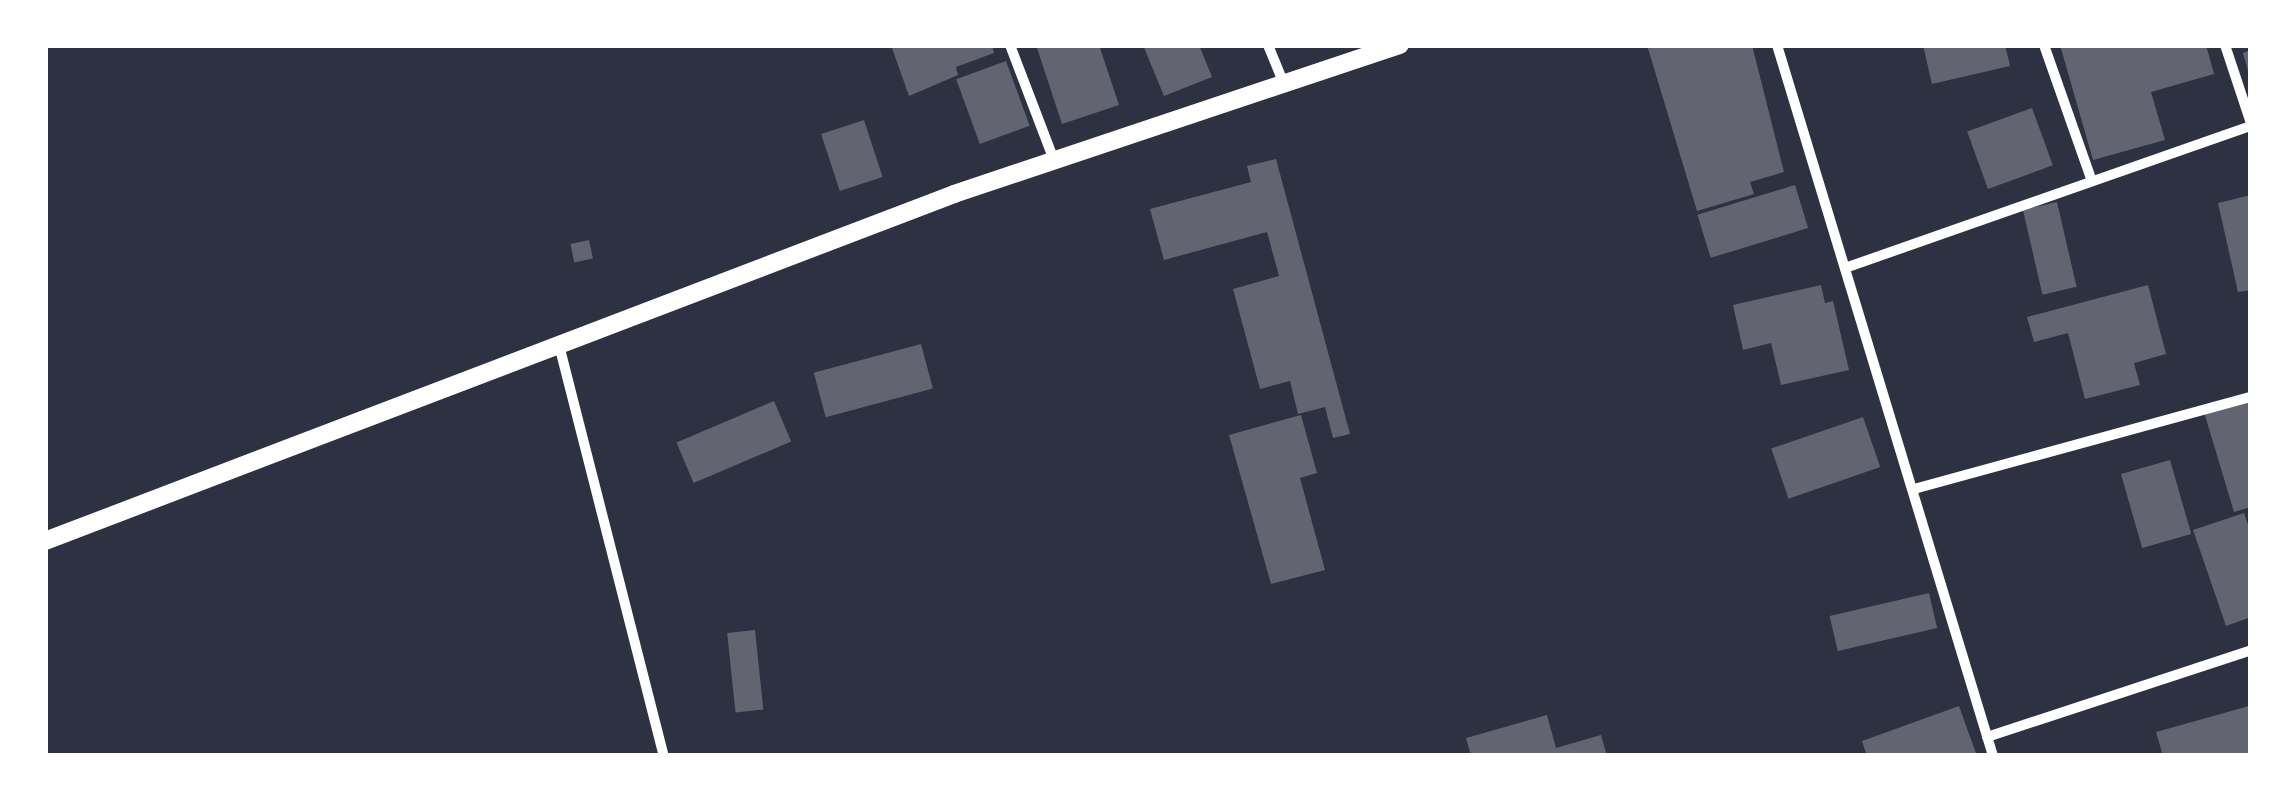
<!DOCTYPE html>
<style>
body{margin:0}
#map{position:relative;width:2296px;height:801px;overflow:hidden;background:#2d3142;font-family:"PT Sans",sans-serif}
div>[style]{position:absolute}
.building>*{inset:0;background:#626471;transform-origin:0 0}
.minor>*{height:10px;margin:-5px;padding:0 5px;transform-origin:5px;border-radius:5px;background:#fff}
.tertiary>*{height:18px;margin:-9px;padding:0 9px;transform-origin:9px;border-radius:9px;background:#fff}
span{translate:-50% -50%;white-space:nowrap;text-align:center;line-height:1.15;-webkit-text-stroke:8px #fff;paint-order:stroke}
.frame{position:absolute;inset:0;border:48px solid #fff;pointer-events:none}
</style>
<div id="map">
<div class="building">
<div style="clip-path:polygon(891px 45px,992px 45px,994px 53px,956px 67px,958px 75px,909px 96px)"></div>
<div style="clip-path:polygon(1036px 45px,1099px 45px,1119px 105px,1062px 124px)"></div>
<div style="clip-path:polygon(1143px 45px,1199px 45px,1212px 77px,1164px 96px)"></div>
<div style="clip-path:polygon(1647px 45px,1752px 45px,1784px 172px,1750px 182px,1754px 194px,1697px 211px)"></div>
<div style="clip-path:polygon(1923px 45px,2005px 45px,2010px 66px,1932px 84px)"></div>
<div style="clip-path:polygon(2060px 45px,2206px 45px,2214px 74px,2151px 92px,2165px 140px,2093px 160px)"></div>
<div style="clip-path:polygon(2251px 50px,2251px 78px,2250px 78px,2243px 53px)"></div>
<div style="left:1006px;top:61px;width:69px;height:53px;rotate:70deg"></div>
<div style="left:2032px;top:108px;width:61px;height:69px;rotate:70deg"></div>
<div style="left:864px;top:120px;width:60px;height:45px;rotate:72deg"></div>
<div style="clip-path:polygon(1276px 159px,1350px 434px,1333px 438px,1325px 407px,1298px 414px,1290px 381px,1260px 389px,1233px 289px,1279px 276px,1267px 232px,1164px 260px,1150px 209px,1251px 182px,1247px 166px)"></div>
<div style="left:1795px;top:185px;width:45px;height:102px;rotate:73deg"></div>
<div style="clip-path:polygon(2251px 195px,2251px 290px,2238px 292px,2218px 203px)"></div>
<div style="left:2057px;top:202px;width:87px;height:35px;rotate:77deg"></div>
<div style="left:589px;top:240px;width:19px;height:19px;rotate:78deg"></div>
<div style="clip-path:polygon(1821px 285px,1825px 303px,1833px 301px,1849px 370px,1781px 385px,1771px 343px,1743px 350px,1733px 305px)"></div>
<div style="clip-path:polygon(2148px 285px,2166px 354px,2134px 363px,2140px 385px,2085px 399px,2068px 333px,2034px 342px,2027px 317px)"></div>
<div style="left:921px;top:344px;width:46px;height:111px;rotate:75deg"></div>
<div style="clip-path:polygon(2251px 398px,2251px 507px,2234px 512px,2204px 412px)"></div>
<div style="left:774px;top:401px;width:44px;height:106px;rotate:67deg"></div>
<div style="clip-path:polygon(1301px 415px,1317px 473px,1300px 478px,1325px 570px,1271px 584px,1229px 435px)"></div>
<div style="left:1863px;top:417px;width:53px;height:97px;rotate:71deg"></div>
<div style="left:2170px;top:460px;width:77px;height:51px;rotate:74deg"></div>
<div style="clip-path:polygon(2244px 513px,2251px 534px,2251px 617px,2226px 626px,2193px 530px)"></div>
<div style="left:1929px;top:593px;width:36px;height:102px;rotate:77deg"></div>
<div style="left:755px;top:630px;width:80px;height:28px;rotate:84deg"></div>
<div style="clip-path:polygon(1959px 706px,1977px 756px,1867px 756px,1862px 741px)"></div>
<div style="clip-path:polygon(2249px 706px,2251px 756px,2163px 756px,2156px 732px)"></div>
<div style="clip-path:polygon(1547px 715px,1556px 748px,1601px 735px,1607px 756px,1471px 756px,1466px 738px)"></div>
</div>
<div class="minor">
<div style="left:1010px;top:45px;width:123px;rotate:69.1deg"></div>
<div style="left:1268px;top:45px;width:42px;rotate:67.7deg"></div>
<div style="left:1777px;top:45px;width:743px;rotate:73.1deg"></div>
<div style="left:2044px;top:45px;width:144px;rotate:70.6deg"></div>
<div style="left:2225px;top:45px;width:82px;rotate:71.6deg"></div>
<div style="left:1845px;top:268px;width:430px;rotate:-19.3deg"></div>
<div style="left:559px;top:345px;width:424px;rotate:75.7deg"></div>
<div style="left:1914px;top:489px;width:349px;rotate:-15.3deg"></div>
<div style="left:1987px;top:737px;width:278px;rotate:-18.2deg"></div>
</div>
<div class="tertiary">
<div style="left:45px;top:541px;width:973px;rotate:-20.89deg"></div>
<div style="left:954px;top:194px;width:470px;rotate:-18.5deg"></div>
</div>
<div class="frame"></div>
</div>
